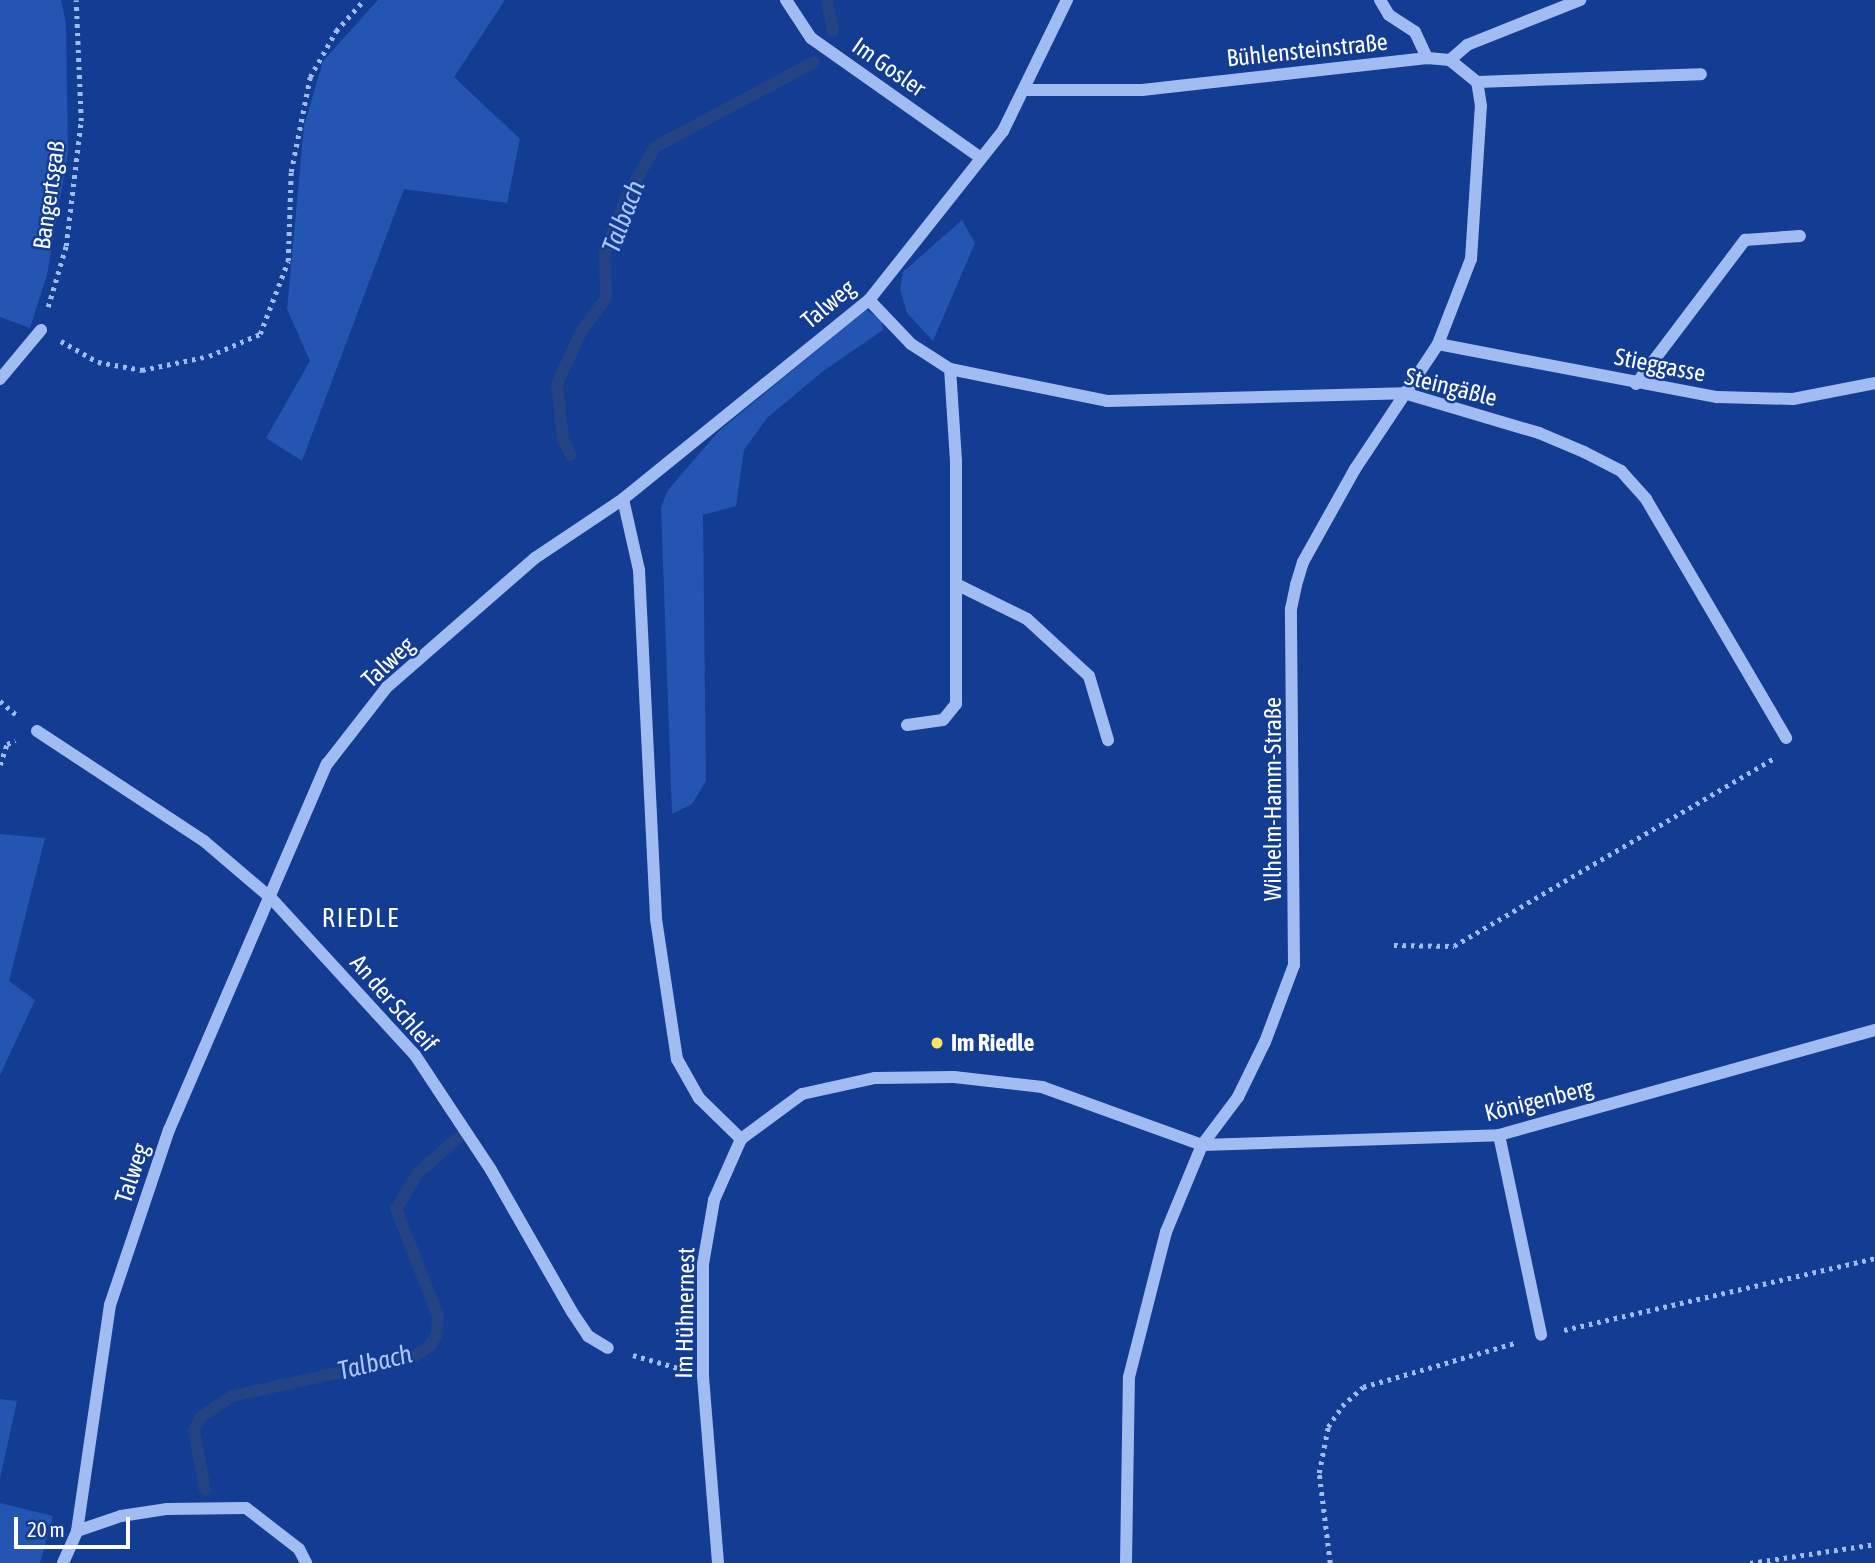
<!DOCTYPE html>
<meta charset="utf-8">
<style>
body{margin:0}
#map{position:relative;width:1875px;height:1563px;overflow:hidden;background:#133c93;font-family:"Asap Condensed",sans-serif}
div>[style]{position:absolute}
.green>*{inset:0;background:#2455b3}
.stream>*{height:12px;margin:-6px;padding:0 6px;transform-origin:6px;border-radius:6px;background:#254486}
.path>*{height:4.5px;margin-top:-2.25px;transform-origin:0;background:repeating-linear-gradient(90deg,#a1bcf2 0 3.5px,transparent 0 8.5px)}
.minor>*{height:12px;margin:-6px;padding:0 6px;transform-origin:6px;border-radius:6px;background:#a1bcf2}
.dots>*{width:19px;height:19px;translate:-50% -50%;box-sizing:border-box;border:4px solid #133c93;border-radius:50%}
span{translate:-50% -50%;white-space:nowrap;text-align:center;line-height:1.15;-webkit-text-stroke:5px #133c93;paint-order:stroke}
.street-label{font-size:24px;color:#fff}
.poi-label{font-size:24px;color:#fff;font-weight:700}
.left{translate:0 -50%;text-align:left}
.water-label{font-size:26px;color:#adc7f9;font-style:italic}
.neighbourhood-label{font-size:26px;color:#fff;letter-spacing:2px}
.scale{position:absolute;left:14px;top:1517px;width:116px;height:32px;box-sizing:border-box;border:4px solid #fff;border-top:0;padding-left:9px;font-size:21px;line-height:24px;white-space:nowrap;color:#fff;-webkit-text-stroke:5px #133c93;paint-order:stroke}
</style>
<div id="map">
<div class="green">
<div style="clip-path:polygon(0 0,61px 0,66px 24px,68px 152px,47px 275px,30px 328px,0 317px)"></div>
<div style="clip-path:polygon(378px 0,505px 0,454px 77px,520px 139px,507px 203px,404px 189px,302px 461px,266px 438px,310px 361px,287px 309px,304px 126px,323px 61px)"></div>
<div style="clip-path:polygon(962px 220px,975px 243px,933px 341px,907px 313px,900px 289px,903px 272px)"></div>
<div style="clip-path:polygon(866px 310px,882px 320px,883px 330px,822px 372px,767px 418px,744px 450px,736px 506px,703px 515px,706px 781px,692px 804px,672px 814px,661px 507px,668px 490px,719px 431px)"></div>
<div style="clip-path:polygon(0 834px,45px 838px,9px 981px,35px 1000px,0 1075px)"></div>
<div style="clip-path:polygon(0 1399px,17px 1401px,0 1479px)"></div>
<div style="clip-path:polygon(0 1503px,53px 1516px,40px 1563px,0 1563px)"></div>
</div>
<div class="stream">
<div style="left:827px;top:0;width:31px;rotate:79deg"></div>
<div style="left:571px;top:455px;width:17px;rotate:-118deg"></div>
<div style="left:563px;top:440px;width:56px;rotate:-96.1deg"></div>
<div style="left:557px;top:384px;width:60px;rotate:-65.2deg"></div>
<div style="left:582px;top:330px;width:40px;rotate:-53deg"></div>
<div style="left:606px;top:298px;width:46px;rotate:-91.2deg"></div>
<div style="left:605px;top:252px;width:58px;rotate:-68.7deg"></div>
<div style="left:626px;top:198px;width:59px;rotate:-60.4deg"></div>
<div style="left:655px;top:147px;width:180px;rotate:-28.1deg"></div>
<div style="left:205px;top:1490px;width:61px;rotate:-100.4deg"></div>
<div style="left:194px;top:1430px;width:15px;rotate:-62deg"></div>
<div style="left:201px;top:1417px;width:37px;rotate:-34deg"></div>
<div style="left:232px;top:1396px;width:187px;rotate:-12.3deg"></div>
<div style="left:415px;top:1356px;width:18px;rotate:-34deg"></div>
<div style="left:430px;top:1346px;width:14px;rotate:-60deg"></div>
<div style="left:437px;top:1334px;width:18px;rotate:-87deg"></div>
<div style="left:438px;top:1316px;width:115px;rotate:-111.4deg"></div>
<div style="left:396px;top:1209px;width:42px;rotate:-58.6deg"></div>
<div style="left:418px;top:1173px;width:53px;rotate:-41.2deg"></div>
</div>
<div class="path">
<div style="left:48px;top:307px;width:64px;rotate:-73.6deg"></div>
<div style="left:66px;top:246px;width:126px;rotate:-83.2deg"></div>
<div style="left:81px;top:121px;width:121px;rotate:-92.4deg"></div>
<div style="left:61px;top:341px;width:43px;rotate:29.6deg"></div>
<div style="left:98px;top:362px;width:45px;rotate:10.3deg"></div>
<div style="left:142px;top:370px;width:68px;rotate:-11.8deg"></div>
<div style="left:209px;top:356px;width:56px;rotate:-23.3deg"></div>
<div style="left:260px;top:334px;width:78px;rotate:-69deg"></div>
<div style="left:288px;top:261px;width:89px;rotate:-88.1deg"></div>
<div style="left:291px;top:172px;width:97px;rotate:-78.7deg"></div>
<div style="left:310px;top:77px;width:53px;rotate:-60.5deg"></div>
<div style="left:336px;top:31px;width:42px;rotate:-47.9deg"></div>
<div style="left:0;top:701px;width:25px;rotate:40deg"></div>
<div style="left:0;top:765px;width:22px;rotate:-72deg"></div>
<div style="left:7px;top:744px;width:9px;rotate:-21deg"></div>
<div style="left:1394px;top:945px;width:60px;rotate:1deg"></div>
<div style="left:1454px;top:946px;width:370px;rotate:-30.4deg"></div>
<div style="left:1564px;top:1330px;width:319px;rotate:-13deg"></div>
<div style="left:633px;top:1355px;width:47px;rotate:16.1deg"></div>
<div style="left:1330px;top:1563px;width:91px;rotate:-97deg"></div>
<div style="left:1319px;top:1473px;width:47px;rotate:-78.9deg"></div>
<div style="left:1328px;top:1427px;width:25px;rotate:-56deg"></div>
<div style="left:1342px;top:1406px;width:28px;rotate:-42deg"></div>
<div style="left:1363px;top:1387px;width:161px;rotate:-16.2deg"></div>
<div style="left:1750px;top:1563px;width:126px;rotate:-8.6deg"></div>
</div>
<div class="minor">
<div style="left:786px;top:0;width:45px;rotate:56.7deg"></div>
<div style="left:811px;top:38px;width:207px;rotate:35.2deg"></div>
<div style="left:1380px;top:0;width:17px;rotate:59deg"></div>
<div style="left:1389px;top:15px;width:31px;rotate:33deg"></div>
<div style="left:1415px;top:32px;width:29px;rotate:65deg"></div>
<div style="left:1477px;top:82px;width:224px;rotate:-2deg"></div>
<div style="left:1025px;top:90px;width:117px"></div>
<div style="left:1142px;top:90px;width:287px;rotate:-6.4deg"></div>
<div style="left:1427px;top:58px;width:23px;rotate:5deg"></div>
<div style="left:1450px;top:60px;width:23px;rotate:-41deg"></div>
<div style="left:1467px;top:45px;width:122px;rotate:-21.7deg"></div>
<div style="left:869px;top:300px;width:61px;rotate:46.3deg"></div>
<div style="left:911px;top:344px;width:46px;rotate:32.7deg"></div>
<div style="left:950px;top:369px;width:160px;rotate:11.5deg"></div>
<div style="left:1107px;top:401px;width:297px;rotate:-1.5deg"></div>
<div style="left:1404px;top:393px;width:141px;rotate:16.5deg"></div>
<div style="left:1539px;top:433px;width:49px;rotate:22.9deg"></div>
<div style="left:1584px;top:452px;width:42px;rotate:27.2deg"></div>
<div style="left:1621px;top:471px;width:38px;rotate:48deg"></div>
<div style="left:1646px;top:499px;width:277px;rotate:59.6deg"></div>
<div style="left:1438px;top:344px;width:284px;rotate:10.8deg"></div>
<div style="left:1717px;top:397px;width:76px;rotate:1.5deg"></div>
<div style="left:1793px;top:399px;width:84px;rotate:-11deg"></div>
<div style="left:0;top:379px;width:64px;rotate:-50.1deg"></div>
<div style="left:1636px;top:384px;width:181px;rotate:-52.9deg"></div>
<div style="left:1745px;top:240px;width:55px;rotate:-4.2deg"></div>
<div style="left:623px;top:499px;width:73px;rotate:77.3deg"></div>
<div style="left:639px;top:570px;width:349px;rotate:87.2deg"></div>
<div style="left:656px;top:919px;width:142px;rotate:81.5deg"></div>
<div style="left:677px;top:1059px;width:45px;rotate:60.6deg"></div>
<div style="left:699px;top:1098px;width:59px;rotate:44.3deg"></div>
<div style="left:958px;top:585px;width:77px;rotate:26.2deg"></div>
<div style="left:1027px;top:619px;width:84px;rotate:42.6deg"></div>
<div style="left:1089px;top:676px;width:67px;rotate:73.5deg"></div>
<div style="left:907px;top:725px;width:36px;rotate:-8deg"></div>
<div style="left:943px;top:720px;width:21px;rotate:-51deg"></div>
<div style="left:956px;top:704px;width:243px;rotate:-90deg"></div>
<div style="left:956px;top:461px;width:92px;rotate:-93.7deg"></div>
<div style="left:37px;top:731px;width:200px;rotate:33.4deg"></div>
<div style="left:204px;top:841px;width:88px;rotate:40.4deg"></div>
<div style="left:271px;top:898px;width:213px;rotate:47.5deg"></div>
<div style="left:415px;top:1055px;width:138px;rotate:56.5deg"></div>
<div style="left:491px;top:1170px;width:163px;rotate:60.3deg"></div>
<div style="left:572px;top:1312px;width:29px;rotate:56deg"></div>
<div style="left:588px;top:1336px;width:23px;rotate:31deg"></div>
<div style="left:1499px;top:1135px;width:204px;rotate:78.1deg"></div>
<div style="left:77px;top:1531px;width:46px;rotate:-18.8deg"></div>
<div style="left:121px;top:1516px;width:47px;rotate:-8.7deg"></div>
<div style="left:167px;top:1509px;width:79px;rotate:-0.7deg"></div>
<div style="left:246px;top:1508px;width:67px;rotate:37.7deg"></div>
<div style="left:299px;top:1549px;width:16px;rotate:63deg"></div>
<div style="left:63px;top:1563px;width:35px;rotate:-66deg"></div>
<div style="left:77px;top:1531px;width:228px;rotate:-81.7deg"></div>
<div style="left:110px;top:1305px;width:185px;rotate:-71.4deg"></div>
<div style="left:169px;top:1130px;width:399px;rotate:-66.7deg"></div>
<div style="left:327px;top:764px;width:98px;rotate:-52.1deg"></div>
<div style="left:387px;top:687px;width:196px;rotate:-41.1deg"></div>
<div style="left:535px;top:558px;width:106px;rotate:-33.8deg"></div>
<div style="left:623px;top:499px;width:316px;rotate:-39deg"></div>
<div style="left:869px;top:300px;width:216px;rotate:-51.6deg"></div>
<div style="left:1003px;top:131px;width:146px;rotate:-64deg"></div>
<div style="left:718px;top:1563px;width:188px;rotate:-94.6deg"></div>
<div style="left:703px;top:1376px;width:112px;rotate:-90deg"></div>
<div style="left:703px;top:1264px;width:65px;rotate:-80.2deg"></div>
<div style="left:714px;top:1200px;width:67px;rotate:-66.1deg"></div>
<div style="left:741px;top:1139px;width:76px;rotate:-36.4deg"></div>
<div style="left:802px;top:1094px;width:75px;rotate:-12.4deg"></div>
<div style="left:875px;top:1078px;width:79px;rotate:-0.7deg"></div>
<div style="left:954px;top:1077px;width:89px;rotate:6.5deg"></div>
<div style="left:1042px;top:1087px;width:170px;rotate:19.9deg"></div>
<div style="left:1202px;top:1145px;width:297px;rotate:-1.9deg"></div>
<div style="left:1499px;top:1135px;width:390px;rotate:-15.6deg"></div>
<div style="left:1126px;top:1563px;width:186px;rotate:-89.1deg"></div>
<div style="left:1129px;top:1377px;width:150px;rotate:-75.7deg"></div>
<div style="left:1166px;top:1232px;width:94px;rotate:-67.5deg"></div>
<div style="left:1202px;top:1145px;width:60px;rotate:-53.1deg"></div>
<div style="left:1238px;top:1097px;width:61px;rotate:-63.9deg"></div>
<div style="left:1265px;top:1042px;width:82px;rotate:-69.4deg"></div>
<div style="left:1294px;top:965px;width:356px;rotate:-90.5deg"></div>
<div style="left:1291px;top:609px;width:25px;rotate:-78deg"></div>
<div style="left:1296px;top:585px;width:24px;rotate:-73deg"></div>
<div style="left:1303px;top:562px;width:107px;rotate:-60.8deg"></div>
<div style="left:1355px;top:469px;width:150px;rotate:-56.4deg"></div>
<div style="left:1438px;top:344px;width:91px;rotate:-68.8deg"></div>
<div style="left:1471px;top:259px;width:153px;rotate:-86.3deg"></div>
<div style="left:1481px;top:106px;width:24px;rotate:-99deg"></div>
<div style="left:1477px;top:82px;width:35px;rotate:-141deg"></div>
</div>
<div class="dots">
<div style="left:937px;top:1043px;background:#ffe362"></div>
</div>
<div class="street-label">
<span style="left:1307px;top:50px;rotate:-6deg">Bühlensteinstraße</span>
<span style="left:889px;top:67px;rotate:35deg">Im Gosler</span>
<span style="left:49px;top:195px;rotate:-82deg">Bangertsgaß</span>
<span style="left:828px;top:304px;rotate:-40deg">Talweg</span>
<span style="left:1660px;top:365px;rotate:11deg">Stieggasse</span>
<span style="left:1451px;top:387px;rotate:14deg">Steingäßle</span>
<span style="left:388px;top:662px;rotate:-43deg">Talweg</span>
<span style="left:1273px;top:799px;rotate:-90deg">Wilhelm-Hamm-Straße</span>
<span style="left:394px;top:1003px;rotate:49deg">An der Schleif</span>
<span style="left:1539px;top:1100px;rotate:-14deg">Königenberg</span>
<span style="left:132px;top:1173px;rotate:-72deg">Talweg</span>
<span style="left:685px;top:1313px;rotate:-89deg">Im Hühnernest</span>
</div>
<div class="poi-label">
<span class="left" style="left:951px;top:1043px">Im Riedle</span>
</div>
<div class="water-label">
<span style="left:624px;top:217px;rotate:-69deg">Talbach</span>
<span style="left:375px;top:1363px;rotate:-14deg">Talbach</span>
</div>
<div class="neighbourhood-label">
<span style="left:361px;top:919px">RIEDLE</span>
</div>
<div class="scale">20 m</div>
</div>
